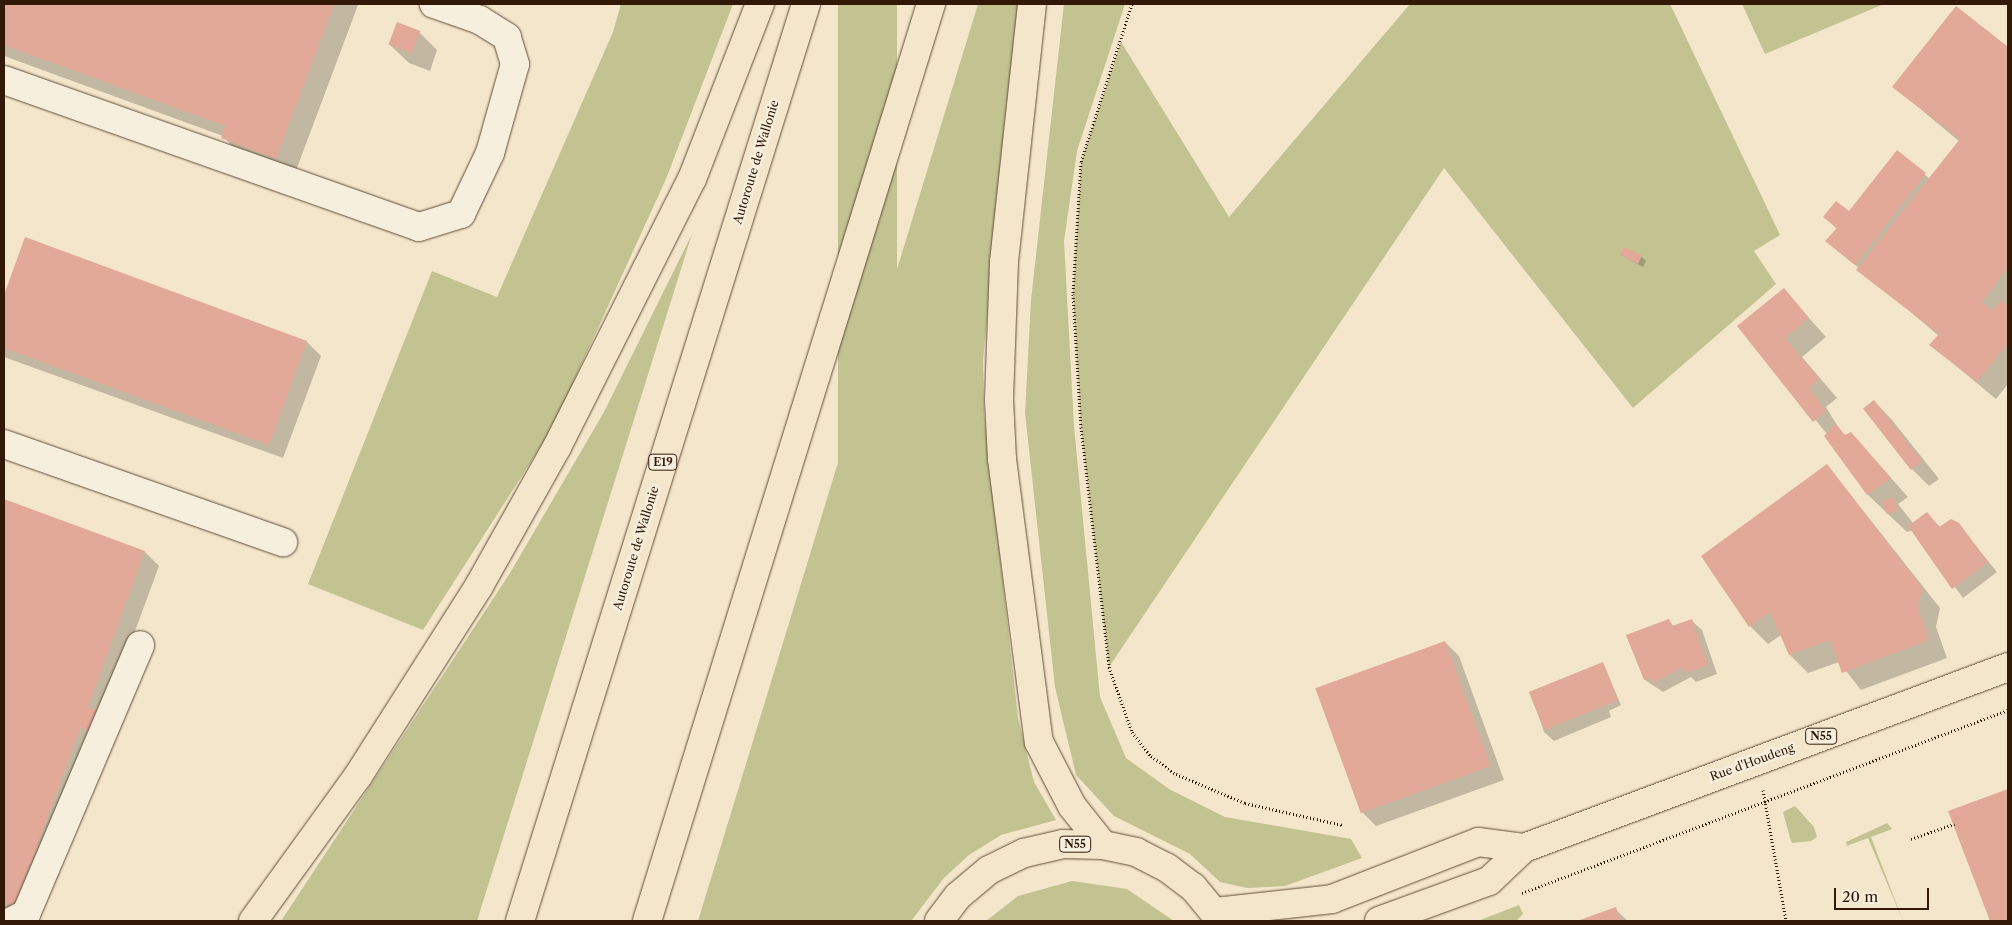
<!DOCTYPE html>
<style>
body{margin:0}
#map{position:relative;width:2012px;height:925px;overflow:hidden;background:#f3e6cb;font-family:"Libre Caslon Text",serif}
div>[style]{position:absolute}
.green>*{inset:0;background:#c3c392;transform-origin:0 0}
.shadow>*{inset:0;background:#0003}
.building>*{inset:0;background:#e2a898;transform-origin:0 0}
.path>*{height:3px;margin-top:-1.5px;transform-origin:0;background:repeating-linear-gradient(90deg,#321907 0 1px,transparent 0 3.5px)}
.roads{filter:drop-shadow(0 0 1px #624c38) drop-shadow(0 0 1px #624c38)}
.minor>*{height:28px;margin:-14px;padding:0 14px;transform-origin:14px;border-radius:14px;background:#f7efdd}
.major>*{height:28px;margin:-14px;padding:0 14px;transform-origin:14px;border-radius:14px;background:#f3e6cb}
.highway>*{height:28px;margin:-14px;padding:0 14px;transform-origin:14px;border-radius:14px;background:#f3e6cb}
span{translate:-50% -50%;white-space:nowrap;text-align:center;line-height:1.15;-webkit-text-stroke:5px #f7efdd;paint-order:stroke}
.shield-label span{padding:1px 4px;background:#f7efdd;border:1px solid;border-radius:4px;-webkit-text-stroke-width:0}
.shield-label{font-size:11px;color:#321907;font-weight:700}
.street-label{font-size:12px;color:#321907}
.frame{position:absolute;inset:0;border:5px solid #321907;pointer-events:none}
.scale{position:absolute;left:1834px;top:888px;width:95px;height:22px;box-sizing:border-box;border:2px solid #321907;border-top:0;padding-left:6px;font-size:15px;line-height:18px;white-space:nowrap;color:#321907;-webkit-text-stroke:4px #f7efdd;paint-order:stroke}
</style>
<div id="map">
<div class="green">
<div style="clip-path:polygon(621px 4px,733px 4px,666px 179px,552px 429px,423px 630px,308px 584px,432px 271px,497px 297px,613px 32px)"></div>
<div style="left:838px;top:4px;width:59px;height:960px"></div>
<div style="clip-path:polygon(978px 4px,1019px 4px,983px 360px,984px 412px,1018px 718px,1034px 782px,1056px 820px,1001px 835px,969px 855px,944px 878px,911px 921px,698px 921px)"></div>
<div style="clip-path:polygon(1064px 4px,1125px 4px,1077px 151px,1064px 241px,1074px 426px,1100px 697px,1126px 758px,1169px 789px,1225px 817px,1351px 839px,1362px 858px,1285px 886px,1247px 888px,1220px 882px,1190px 854px,1114px 816px,1076px 775px,1055px 687px,1025px 413px,1031px 300px)"></div>
<div style="clip-path:polygon(1410px 4px,1670px 4px,1780px 235px,1754px 251px,1776px 284px,1633px 408px,1444px 168px,1109px 667px,1081px 427px,1073px 294px,1081px 162px,1121px 42px,1229px 217px)"></div>
<div style="clip-path:polygon(1742px 4px,1884px 4px,1765px 54px)"></div>
<div style="clip-path:polygon(692px 234px,477px 921px,281px 921px,510px 573px,604px 412px)"></div>
<div style="clip-path:polygon(1795px 806px,1814px 827px,1817px 837px,1811px 841px,1792px 843px,1790px 838px,1783px 812px)"></div>
<div style="clip-path:polygon(1887px 823px,1892px 829px,1871px 837px,1903px 921px,1868px 838px,1847px 846px,1846px 842px)"></div>
<div style="clip-path:polygon(1072px 881px,1127px 889px,1174px 921px,986px 921px,1018px 896px)"></div>
<div style="clip-path:polygon(1519px 905px,1523px 914px,1516px 921px,1478px 921px)"></div>
</div>
<div class="shadow">
<div style="clip-path:polygon(4px 4px,356px 4px,358px 5px,294px 176px,241px 156px,223px 136px,4px 56px)"></div>
<div style="clip-path:polygon(1956px 7px,2008px 47px,2008px 384px,1996px 399px,1931px 345px,1939px 336px,1827px 241px,1837px 229px,1825px 217px,1849px 213px,1897px 152px,1930px 179px,1960px 142px,1894px 87px)"></div>
<div style="clip-path:polygon(419px 32px,437px 50px,430px 71px,409px 63px,390px 45px)"></div>
<div style="clip-path:polygon(26px 239px,307px 342px,321px 356px,283px 458px,4px 357px,4px 298px)"></div>
<div style="clip-path:polygon(1621px 255px,1641px 256px,1646px 261px,1643px 267px)"></div>
<div style="clip-path:polygon(1784px 290px,1826px 337px,1802px 357px,1837px 398px,1826px 407px,1841px 432px,1846px 436px,1851px 433px,1908px 497px,1898px 504px,1913px 523px,1927px 513px,1941px 528px,1958px 524px,1997px 572px,1963px 598px,1913px 530px,1907px 532px,1868px 495px,1827px 434px,1739px 326px)"></div>
<div style="clip-path:polygon(1874px 401px,1892px 420px,1939px 479px,1929px 486px,1911px 468px)"></div>
<div style="clip-path:polygon(1827px 465px,1940px 608px,1936px 627px,1947px 658px,1861px 690px,1839px 662px,1808px 673px,1790px 655px,1781px 635px,1768px 644px,1750px 626px,1703px 557px)"></div>
<div style="clip-path:polygon(4px 501px,145px 552px,159px 566px,29px 919px,4px 910px)"></div>
<div style="clip-path:polygon(1669px 620px,1674px 627px,1692px 621px,1702px 630px,1717px 674px,1696px 682px,1691px 677px,1663px 692px,1645px 680px)"></div>
<div style="clip-path:polygon(1445px 642px,1459px 656px,1504px 780px,1376px 826px,1362px 812px)"></div>
<div style="clip-path:polygon(1603px 664px,1621px 705px,1609px 711px,1611px 717px,1554px 741px,1544px 732px,1531px 693px)"></div>
<div style="clip-path:polygon(2008px 790px,2008px 921px,1991px 921px,1950px 812px)"></div>
<div style="clip-path:polygon(1615px 909px,1628px 921px,1581px 921px)"></div>
</div>
<div class="building">
<div style="clip-path:polygon(4px 4px,334px 4px,276px 159px,221px 138px,225px 126px,4px 45px)"></div>
<div style="clip-path:polygon(1956px 6px,2008px 47px,2008px 267px,1982px 302px,1992px 311px,2001px 300px,2008px 306px,2008px 343px,1977px 382px,1929px 345px,1939px 334px,1856px 270px,1960px 139px,1892px 87px)"></div>
<div style="left:397px;top:22px;width:25px;height:24px;rotate:21deg"></div>
<div style="clip-path:polygon(1897px 150px,1926px 173px,1855px 265px,1825px 241px,1837px 228px,1823px 217px,1836px 201px,1849px 211px)"></div>
<div style="clip-path:polygon(25px 237px,307px 341px,269px 445px,4px 348px,4px 295px)"></div>
<div style="clip-path:polygon(1623px 247px,1642px 255px,1638px 264px,1620px 255px)"></div>
<div style="clip-path:polygon(1784px 288px,1809px 318px,1785px 338px,1819px 379px,1809px 388px,1826px 411px,1813px 422px,1737px 326px)"></div>
<div style="left:1874px;top:400px;width:78px;height:14px;rotate:52deg"></div>
<div style="clip-path:polygon(1836px 424px,1845px 435px,1851px 432px,1891px 478px,1867px 495px,1824px 436px)"></div>
<div style="clip-path:polygon(1827px 464px,1922px 588px,1918px 608px,1929px 640px,1842px 673px,1830px 640px,1789px 655px,1770px 612px,1749px 627px,1701px 556px)"></div>
<div style="left:1893px;top:497px;width:14px;height:12px;rotate:69deg"></div>
<div style="clip-path:polygon(4px 499px,145px 551px,88px 707px,100px 712px,93px 733px,80px 728px,15px 906px,4px 902px)"></div>
<div style="clip-path:polygon(1927px 512px,1939px 527px,1951px 519px,1959px 523px,1988px 562px,1952px 589px,1908px 526px)"></div>
<div style="clip-path:polygon(1669px 619px,1672px 626px,1692px 619px,1708px 665px,1685px 673px,1683px 667px,1653px 683px,1651px 678px,1644px 680px,1626px 635px)"></div>
<div style="left:1445px;top:641px;width:133px;height:138px;rotate:70deg"></div>
<div style="left:1603px;top:662px;width:41px;height:80px;rotate:68deg"></div>
<div style="clip-path:polygon(2008px 789px,2008px 921px,1990px 921px,1948px 811px)"></div>
<div style="clip-path:polygon(1616px 907px,1620px 921px,1577px 921px)"></div>
</div>
<div class="path">
<div style="left:1132px;top:4px;width:166px;rotate:107.9deg"></div>
<div style="left:1081px;top:162px;width:132px;rotate:93.5deg"></div>
<div style="left:1073px;top:294px;width:133px;rotate:86.6deg"></div>
<div style="left:1081px;top:427px;width:242px;rotate:83.3deg"></div>
<div style="left:1109px;top:667px;width:69px;rotate:70.5deg"></div>
<div style="left:1132px;top:732px;width:31px;rotate:52deg"></div>
<div style="left:1151px;top:756px;width:31px;rotate:36deg"></div>
<div style="left:1176px;top:774px;width:75px;rotate:22.8deg"></div>
<div style="left:1245px;top:803px;width:100px;rotate:12.7deg"></div>
<div style="left:1763px;top:790px;width:133px;rotate:80deg"></div>
<div style="left:1911px;top:839px;width:46px;rotate:-19.2deg"></div>
<div style="left:1522px;top:893px;width:519px;rotate:-20.63deg"></div>
</div>
<div class="roads">
<div class="minor">
<div style="left:4px;top:80px;width:440px;rotate:19.5deg"></div>
<div style="left:419px;top:227px;width:44px;rotate:-17.2deg"></div>
<div style="left:461px;top:214px;width:68px;rotate:-64.6deg"></div>
<div style="left:490px;top:153px;width:92px;rotate:-74.3deg"></div>
<div style="left:515px;top:64px;width:28px;rotate:-107deg"></div>
<div style="left:507px;top:37px;width:32px;rotate:-148deg"></div>
<div style="left:480px;top:20px;width:49px;rotate:-160.8deg"></div>
<div style="left:4px;top:444px;width:296px;rotate:19.4deg"></div>
<div style="left:12px;top:921px;width:16px;rotate:-27deg"></div>
<div style="left:26px;top:914px;width:292px;rotate:-67deg"></div>
</div>
<div class="major">
<div style="left:1215px;top:912px;width:118px;rotate:-6.3deg"></div>
<div style="left:1332px;top:899px;width:157px;rotate:-21.3deg"></div>
<div style="left:1478px;top:842px;width:46px;rotate:7.4deg"></div>
<div style="left:1379px;top:921px;width:117px;rotate:-20deg"></div>
<div style="left:1489px;top:881px;width:48px;rotate:-43.3deg"></div>
<div style="left:1524px;top:848px;width:517px;rotate:-20.5deg"></div>
</div>
<div class="highway">
<div style="left:1032px;top:4px;width:260px;rotate:96.2deg"></div>
<div style="left:1004px;top:262px;width:138px;rotate:92.1deg"></div>
<div style="left:999px;top:400px;width:59px;rotate:87.1deg"></div>
<div style="left:1002px;top:459px;width:285px;rotate:82.6deg"></div>
<div style="left:1039px;top:742px;width:72px;rotate:62.7deg"></div>
<div style="left:1072px;top:806px;width:50px;rotate:51.5deg"></div>
<div style="left:253px;top:921px;width:179px;rotate:-54.1deg"></div>
<div style="left:358px;top:776px;width:225px;rotate:-57.5deg"></div>
<div style="left:479px;top:586px;width:159px;rotate:-60.7deg"></div>
<div style="left:557px;top:447px;width:300px;rotate:-63.3deg"></div>
<div style="left:692px;top:179px;width:188px;rotate:-68.8deg"></div>
<div style="left:520px;top:921px;width:961px;rotate:-72.68deg"></div>
<div style="left:647px;top:921px;width:960px;rotate:-72.79deg"></div>
<div style="left:939px;top:921px;width:31px;rotate:-53deg"></div>
<div style="left:958px;top:896px;width:40px;rotate:-40deg"></div>
<div style="left:989px;top:870px;width:39px;rotate:-26deg"></div>
<div style="left:1024px;top:853px;width:40px;rotate:-13deg"></div>
<div style="left:1063px;top:844px;width:40px;rotate:1.4deg"></div>
<div style="left:1103px;top:845px;width:34px;rotate:12deg"></div>
<div style="left:1136px;top:852px;width:34px;rotate:27deg"></div>
<div style="left:1166px;top:867px;width:34px;rotate:37deg"></div>
<div style="left:1193px;top:887px;width:44px;rotate:50.5deg"></div>
</div>
</div>
<div class="shield-label">
<span style="left:663px;top:462px">E19</span>
<span style="left:1821px;top:736px">N55</span>
<span style="left:1075px;top:844px">N55</span>
</div>
<div class="street-label">
<span style="left:756px;top:162px;rotate:-73deg">Autoroute de Wallonie</span>
<span style="left:636px;top:548px;rotate:-73deg">Autoroute de Wallonie</span>
<span style="left:1752px;top:762px;rotate:-20deg">Rue d'Houdeng</span>
</div>
<div class="frame"></div>
<div class="scale">20 m</div>
</div>
